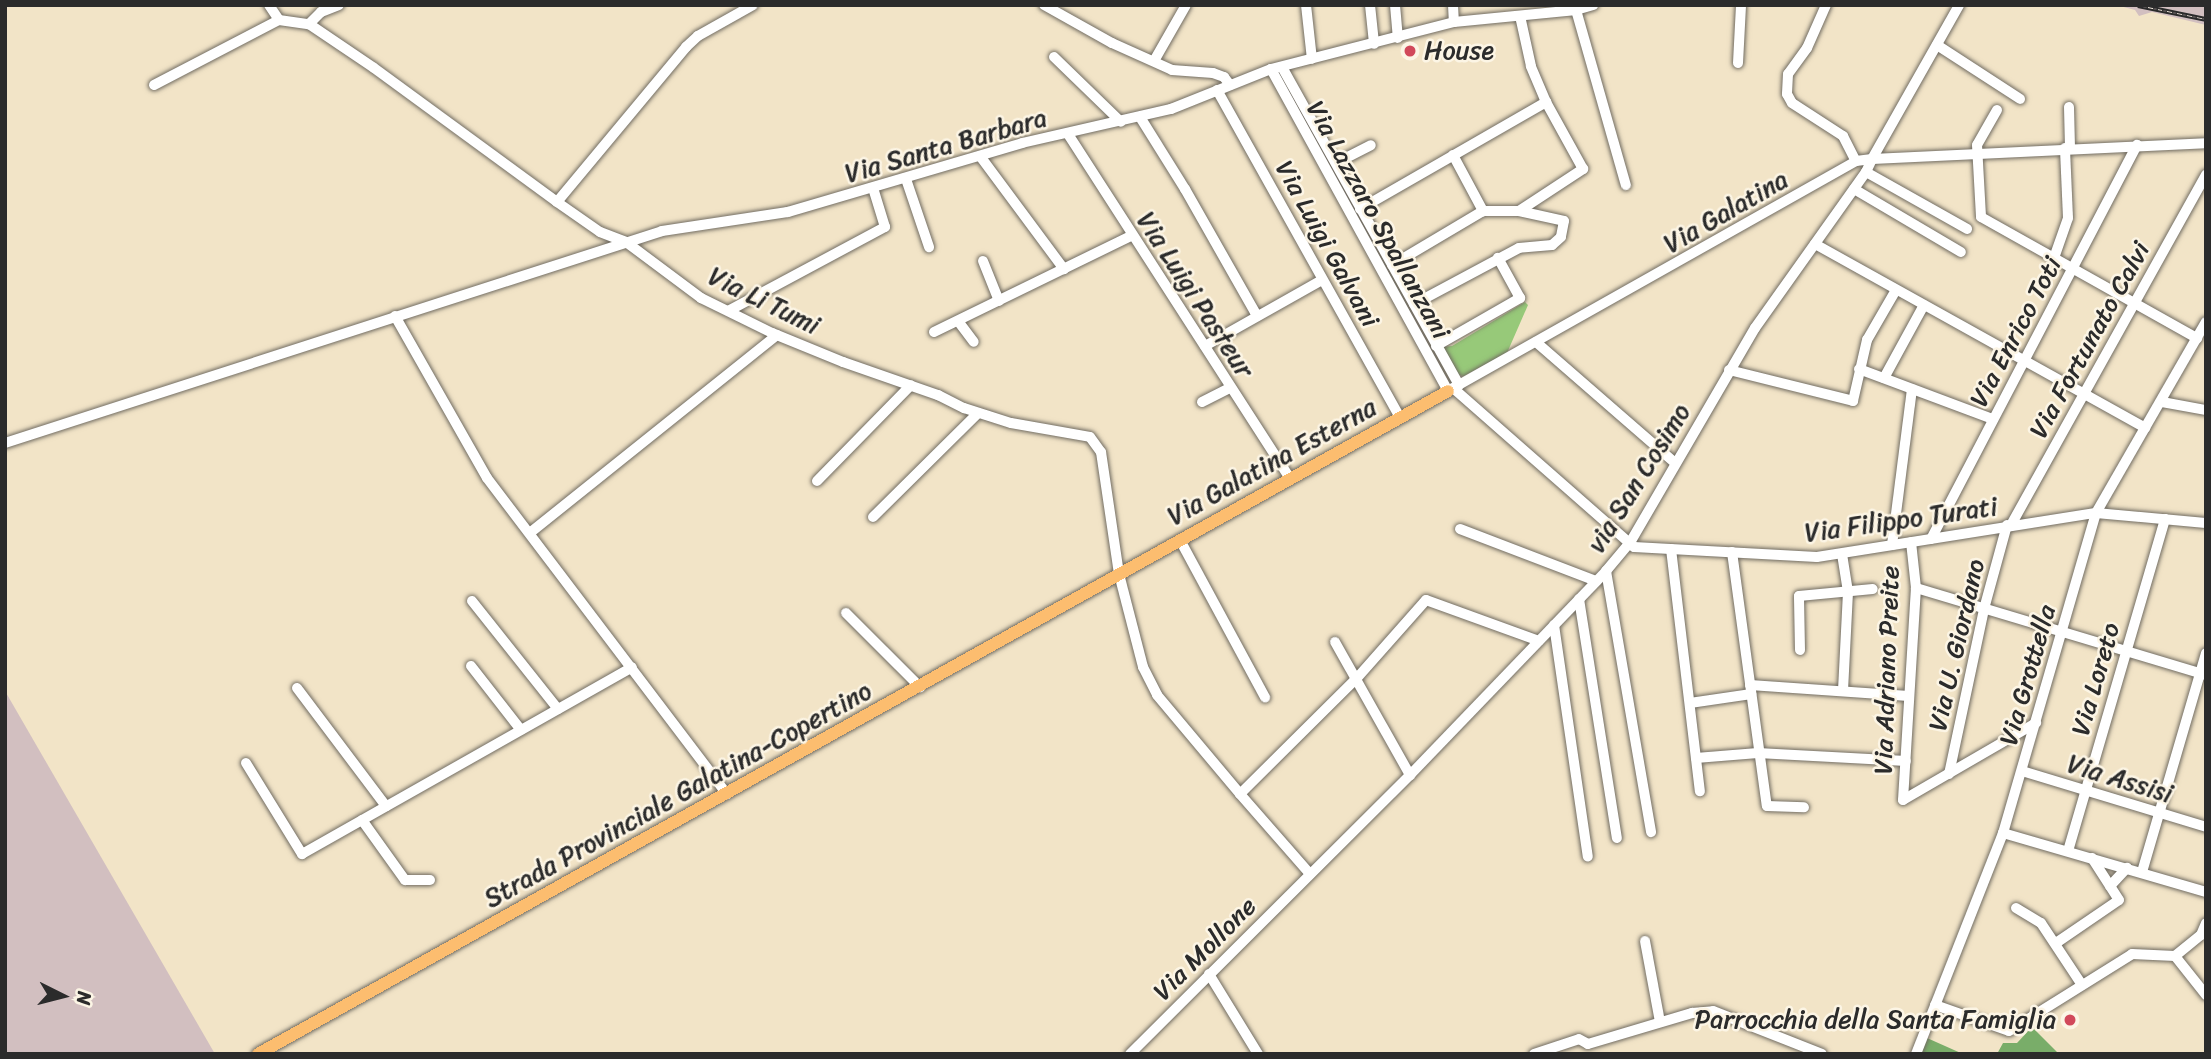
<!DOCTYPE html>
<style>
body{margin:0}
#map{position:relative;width:2211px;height:1059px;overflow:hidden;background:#f2e4c7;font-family:Sriracha,sans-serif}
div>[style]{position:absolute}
.industrial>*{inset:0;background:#d2bfc0}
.green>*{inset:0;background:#97c979}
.forest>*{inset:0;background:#79ad69}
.roads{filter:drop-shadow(0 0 2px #716c62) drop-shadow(0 0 2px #716c62)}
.minor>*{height:10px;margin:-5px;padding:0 5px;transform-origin:5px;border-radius:5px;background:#fff}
.major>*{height:12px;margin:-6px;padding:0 6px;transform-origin:6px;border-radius:6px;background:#fcbd6f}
.rail>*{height:4.5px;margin-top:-2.25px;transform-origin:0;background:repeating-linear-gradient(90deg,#fcf5e5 0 5px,#2b2b2b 0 10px);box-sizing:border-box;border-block:2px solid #2b2b2b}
.dots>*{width:19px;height:19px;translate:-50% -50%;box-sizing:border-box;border:4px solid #fcf5e5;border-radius:50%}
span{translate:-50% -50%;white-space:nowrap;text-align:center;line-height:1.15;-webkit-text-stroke:5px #fcf5e5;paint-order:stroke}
.poi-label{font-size:26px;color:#2b2b2b}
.left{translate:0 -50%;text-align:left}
.right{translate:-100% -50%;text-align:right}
.street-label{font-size:26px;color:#2b2b2b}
.frame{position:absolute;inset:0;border:7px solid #2b2b2b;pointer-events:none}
.north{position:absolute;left:28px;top:961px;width:70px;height:70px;-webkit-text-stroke:5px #fcf5e5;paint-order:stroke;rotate:96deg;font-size:19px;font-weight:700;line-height:28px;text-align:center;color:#2b2b2b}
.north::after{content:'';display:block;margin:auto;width:24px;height:32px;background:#2b2b2b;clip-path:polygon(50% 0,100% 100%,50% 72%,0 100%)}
</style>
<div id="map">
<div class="industrial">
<div style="clip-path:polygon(2116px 5px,2206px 5px,2206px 25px,2152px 12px,2139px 16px,2135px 10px)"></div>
<div style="clip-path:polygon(5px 691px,215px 1054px,5px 1054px)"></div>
</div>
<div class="green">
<div style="clip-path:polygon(1525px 302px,1528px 305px,1507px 353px,1464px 376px,1457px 375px,1442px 347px,1452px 346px)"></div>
</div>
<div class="forest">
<div style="clip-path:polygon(2032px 1027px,2059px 1054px,1997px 1054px,2003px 1043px,2017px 1043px)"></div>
<div style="clip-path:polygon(1927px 1038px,1963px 1054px,1921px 1054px)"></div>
</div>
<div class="roads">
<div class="minor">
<div style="left:269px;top:5px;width:18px;rotate:56deg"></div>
<div style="left:279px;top:20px;width:30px;rotate:8deg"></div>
<div style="left:309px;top:24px;width:78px;rotate:34.1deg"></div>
<div style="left:374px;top:68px;width:227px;rotate:36.2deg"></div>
<div style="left:557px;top:202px;width:52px;rotate:34.9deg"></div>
<div style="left:600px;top:232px;width:28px;rotate:21deg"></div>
<div style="left:626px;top:242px;width:94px;rotate:36.7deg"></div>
<div style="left:701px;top:298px;width:79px;rotate:26.2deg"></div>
<div style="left:772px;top:333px;width:77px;rotate:22.2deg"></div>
<div style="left:843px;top:362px;width:101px;rotate:19.2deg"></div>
<div style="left:938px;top:395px;width:29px;rotate:27deg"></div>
<div style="left:964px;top:408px;width:49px;rotate:17.7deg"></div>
<div style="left:1011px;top:423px;width:80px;rotate:10deg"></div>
<div style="left:1090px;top:437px;width:19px;rotate:54deg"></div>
<div style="left:1101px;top:452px;width:123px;rotate:81.6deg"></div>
<div style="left:1119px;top:574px;width:96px;rotate:75.5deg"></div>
<div style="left:1143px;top:667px;width:31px;rotate:63deg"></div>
<div style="left:1157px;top:695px;width:129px;rotate:50deg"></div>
<div style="left:1240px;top:794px;width:165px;rotate:-44.8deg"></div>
<div style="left:1357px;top:678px;width:104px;rotate:-48.5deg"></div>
<div style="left:1426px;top:600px;width:120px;rotate:19.9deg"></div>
<div style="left:1044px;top:5px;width:78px;rotate:29.2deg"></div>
<div style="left:1112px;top:43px;width:66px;rotate:24.2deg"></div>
<div style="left:1172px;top:70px;width:41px;rotate:4.2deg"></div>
<div style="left:1213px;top:73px;width:12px;rotate:20deg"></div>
<div style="left:1224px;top:77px;width:10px;rotate:53deg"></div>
<div style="left:1306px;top:5px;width:54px;rotate:83.7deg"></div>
<div style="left:1370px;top:5px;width:39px;rotate:84deg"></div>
<div style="left:1395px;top:5px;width:33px;rotate:85deg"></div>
<div style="left:1453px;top:5px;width:17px;rotate:87deg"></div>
<div style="left:1826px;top:5px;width:47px;rotate:113.8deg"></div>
<div style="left:1807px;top:48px;width:32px;rotate:126deg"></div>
<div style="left:1788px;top:74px;width:20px;rotate:93deg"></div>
<div style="left:1787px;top:94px;width:10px;rotate:61deg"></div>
<div style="left:1792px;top:103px;width:61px;rotate:32.9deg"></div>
<div style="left:1843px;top:136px;width:28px;rotate:63deg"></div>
<div style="left:1576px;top:10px;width:182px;rotate:74.1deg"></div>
<div style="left:309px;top:24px;width:17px;rotate:-45deg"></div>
<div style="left:321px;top:12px;width:19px;rotate:-21deg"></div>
<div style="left:1937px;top:45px;width:99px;rotate:33deg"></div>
<div style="left:1054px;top:57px;width:93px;rotate:44.1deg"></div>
<div style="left:1154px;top:61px;width:64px;rotate:-60.3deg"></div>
<div style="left:1738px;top:63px;width:58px;rotate:-87deg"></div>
<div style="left:1282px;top:67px;width:364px;rotate:60.9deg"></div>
<div style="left:1271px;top:69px;width:367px;rotate:61.2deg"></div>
<div style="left:1448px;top:391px;width:468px;rotate:-29.4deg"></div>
<div style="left:1856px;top:161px;width:16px;rotate:-7deg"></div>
<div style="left:1872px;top:159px;width:177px;rotate:-60.5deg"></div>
<div style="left:154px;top:85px;width:141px;rotate:-27.5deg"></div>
<div style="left:1217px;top:90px;width:375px;rotate:60.8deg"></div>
<div style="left:2069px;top:107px;width:41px;rotate:88.6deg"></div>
<div style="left:1997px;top:110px;width:40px;rotate:119.7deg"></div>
<div style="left:1977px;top:145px;width:72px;rotate:86.8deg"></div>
<div style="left:1981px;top:217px;width:248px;rotate:29.3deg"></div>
<div style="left:1140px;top:117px;width:85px;rotate:58deg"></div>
<div style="left:1185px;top:189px;width:146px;rotate:60.4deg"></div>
<div style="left:1068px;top:134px;width:409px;rotate:57.2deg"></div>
<div style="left:1453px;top:155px;width:64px;rotate:61.8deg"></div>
<div style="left:980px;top:156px;width:141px;rotate:53.4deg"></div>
<div style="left:1336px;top:163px;width:39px;rotate:-27deg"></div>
<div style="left:1866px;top:172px;width:116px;rotate:29.4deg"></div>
<div style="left:906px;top:179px;width:72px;rotate:71.3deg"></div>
<div style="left:1854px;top:189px;width:124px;rotate:30.5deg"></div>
<div style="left:557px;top:202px;width:202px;rotate:-50.2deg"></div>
<div style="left:686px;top:47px;width:16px;rotate:-43deg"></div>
<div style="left:698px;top:36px;width:63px;rotate:-29.4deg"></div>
<div style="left:1360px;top:209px;width:215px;rotate:-29.9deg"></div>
<div style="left:1519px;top:211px;width:77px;rotate:-33.3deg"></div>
<div style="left:1583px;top:169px;width:77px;rotate:-118.9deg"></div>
<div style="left:1546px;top:102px;width:39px;rotate:-113deg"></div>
<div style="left:1531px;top:66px;width:51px;rotate:-102.4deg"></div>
<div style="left:1815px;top:244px;width:378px;rotate:29.1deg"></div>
<div style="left:2054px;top:258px;width:42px;rotate:-70.7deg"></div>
<div style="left:2068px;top:218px;width:70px;rotate:-92.5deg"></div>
<div style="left:983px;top:261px;width:43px;rotate:68.2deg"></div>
<div style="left:1392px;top:265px;width:106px;rotate:-30.7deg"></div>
<div style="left:1483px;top:211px;width:36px"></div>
<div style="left:1519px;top:211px;width:46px;rotate:12.5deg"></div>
<div style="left:1564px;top:221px;width:16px;rotate:101deg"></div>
<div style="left:1561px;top:237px;width:12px;rotate:138deg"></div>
<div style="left:1552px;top:245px;width:33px;rotate:175deg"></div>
<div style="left:1519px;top:248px;width:119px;rotate:151.9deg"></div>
<div style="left:730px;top:310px;width:176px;rotate:-28.2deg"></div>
<div style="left:885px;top:227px;width:41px;rotate:-107.1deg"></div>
<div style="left:395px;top:316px;width:186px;rotate:60.4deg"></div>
<div style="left:487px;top:478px;width:397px;rotate:52.8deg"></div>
<div style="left:958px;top:321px;width:26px;rotate:53deg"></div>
<div style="left:934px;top:332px;width:219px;rotate:-26deg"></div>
<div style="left:1536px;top:342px;width:184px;rotate:41deg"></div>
<div style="left:1205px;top:346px;width:134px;rotate:-29.4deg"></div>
<div style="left:1436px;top:346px;width:97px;rotate:-29.7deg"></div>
<div style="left:1520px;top:298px;width:46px;rotate:-118.8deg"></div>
<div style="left:1859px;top:369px;width:143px;rotate:20.5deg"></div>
<div style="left:1729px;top:370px;width:128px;rotate:14deg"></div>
<div style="left:1853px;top:401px;width:63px;rotate:-77.1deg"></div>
<div style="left:1867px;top:340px;width:58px;rotate:-59.9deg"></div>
<div style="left:1884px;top:378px;width:83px;rotate:-61.3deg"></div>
<div style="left:1453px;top:388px;width:241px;rotate:41.3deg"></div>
<div style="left:1634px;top:547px;width:183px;rotate:3.1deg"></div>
<div style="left:1817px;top:557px;width:282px;rotate:-9deg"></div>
<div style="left:2096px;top:513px;width:110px;rotate:5.2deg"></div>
<div style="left:1202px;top:402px;width:31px;rotate:-27deg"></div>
<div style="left:2162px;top:402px;width:45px;rotate:10.3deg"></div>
<div style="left:5px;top:443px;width:690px;rotate:-17.88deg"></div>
<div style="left:662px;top:231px;width:127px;rotate:-8.6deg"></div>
<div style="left:788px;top:212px;width:244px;rotate:-16.4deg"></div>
<div style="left:1022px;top:143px;width:153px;rotate:-12.9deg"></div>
<div style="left:1171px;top:109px;width:108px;rotate:-21.8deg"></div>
<div style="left:1271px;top:69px;width:189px;rotate:-14.4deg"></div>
<div style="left:1454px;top:22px;width:123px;rotate:-5.6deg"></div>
<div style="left:1576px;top:10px;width:18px;rotate:-16deg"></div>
<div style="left:817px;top:481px;width:134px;rotate:-45.6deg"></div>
<div style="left:873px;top:517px;width:148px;rotate:-44.7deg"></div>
<div style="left:2011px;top:525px;width:401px;rotate:-60.9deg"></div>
<div style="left:1460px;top:529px;width:146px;rotate:20.9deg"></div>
<div style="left:531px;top:532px;width:315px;rotate:-38.7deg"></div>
<div style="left:1931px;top:539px;width:445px;rotate:-62.4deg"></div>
<div style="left:1180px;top:540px;width:179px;rotate:61.6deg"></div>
<div style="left:1892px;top:545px;width:157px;rotate:-82.7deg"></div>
<div style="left:1671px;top:549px;width:244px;rotate:83.2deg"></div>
<div style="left:1732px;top:552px;width:256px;rotate:82.2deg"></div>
<div style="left:1767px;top:806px;width:37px;rotate:2deg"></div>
<div style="left:1842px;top:554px;width:38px;rotate:81deg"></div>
<div style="left:1848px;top:592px;width:98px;rotate:92.9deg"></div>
<div style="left:1606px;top:571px;width:265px;rotate:80.2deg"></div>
<div style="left:1916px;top:588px;width:303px;rotate:16.7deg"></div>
<div style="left:1579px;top:599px;width:242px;rotate:81deg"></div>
<div style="left:472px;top:601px;width:138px;rotate:51.5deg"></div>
<div style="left:846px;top:613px;width:105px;rotate:45deg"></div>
<div style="left:1554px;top:625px;width:234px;rotate:81.7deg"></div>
<div style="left:1335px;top:642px;width:153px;rotate:60.6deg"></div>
<div style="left:1800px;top:650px;width:54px;rotate:-91.1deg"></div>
<div style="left:1799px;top:596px;width:74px;rotate:-5.4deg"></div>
<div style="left:471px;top:666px;width:81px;rotate:52deg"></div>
<div style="left:1750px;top:685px;width:159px;rotate:4deg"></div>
<div style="left:297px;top:688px;width:148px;rotate:53deg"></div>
<div style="left:1690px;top:703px;width:62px;rotate:-8.4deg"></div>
<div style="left:1696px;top:758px;width:62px;rotate:-4.6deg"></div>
<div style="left:1758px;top:753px;width:148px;rotate:3.1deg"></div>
<div style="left:246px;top:763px;width:107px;rotate:58.4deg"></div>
<div style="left:302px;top:854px;width:379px;rotate:-29.5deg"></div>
<div style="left:2022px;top:771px;width:192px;rotate:16.9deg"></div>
<div style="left:1949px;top:774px;width:169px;rotate:-78deg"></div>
<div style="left:1984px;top:609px;width:87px;rotate:-74.7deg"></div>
<div style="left:1240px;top:794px;width:106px;rotate:48.8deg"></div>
<div style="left:1903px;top:800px;width:212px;rotate:-86.5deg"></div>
<div style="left:1916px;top:588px;width:46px;rotate:-96.2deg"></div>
<div style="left:1903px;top:800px;width:154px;rotate:-30.1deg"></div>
<div style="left:362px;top:820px;width:74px;rotate:54.4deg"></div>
<div style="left:405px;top:880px;width:25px"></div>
<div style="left:2003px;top:833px;width:211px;rotate:16.2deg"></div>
<div style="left:2068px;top:851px;width:346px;rotate:-73.7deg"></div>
<div style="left:2142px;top:872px;width:228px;rotate:-73.7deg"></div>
<div style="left:2110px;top:886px;width:25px;rotate:-47deg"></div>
<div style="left:2016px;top:908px;width:29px;rotate:31deg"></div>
<div style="left:2041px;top:923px;width:74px;rotate:56.5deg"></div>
<div style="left:1645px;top:941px;width:82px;rotate:79.5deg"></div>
<div style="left:2056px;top:943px;width:76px;rotate:-34.3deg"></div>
<div style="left:2119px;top:900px;width:50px;rotate:-122.7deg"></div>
<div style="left:2175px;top:956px;width:33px;rotate:-39deg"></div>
<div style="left:2201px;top:935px;width:13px;rotate:-67deg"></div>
<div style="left:1209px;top:974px;width:94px;rotate:58.5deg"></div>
<div style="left:1935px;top:1005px;width:78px;rotate:19.4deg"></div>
<div style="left:2009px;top:1031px;width:145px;rotate:-32deg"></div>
<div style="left:2132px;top:954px;width:43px;rotate:2.7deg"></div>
<div style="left:2175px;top:956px;width:50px;rotate:51.5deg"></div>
<div style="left:1130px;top:1054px;width:395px;rotate:-44.9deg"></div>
<div style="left:1410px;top:775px;width:283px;rotate:-46.1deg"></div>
<div style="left:1606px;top:571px;width:39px;rotate:-50deg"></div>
<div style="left:1631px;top:541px;width:246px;rotate:-59.8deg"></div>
<div style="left:1755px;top:328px;width:191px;rotate:-54.6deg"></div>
<div style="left:1866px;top:172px;width:14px;rotate:-65deg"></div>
<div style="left:1872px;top:159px;width:334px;rotate:-2.7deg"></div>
<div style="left:1534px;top:1054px;width:47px;rotate:-18.4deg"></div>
<div style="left:1579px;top:1039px;width:10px;rotate:29deg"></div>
<div style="left:1588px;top:1044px;width:109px;rotate:-16.6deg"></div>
<div style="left:1692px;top:1013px;width:21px;rotate:-5deg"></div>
<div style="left:1713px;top:1011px;width:117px;rotate:21.5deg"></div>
<div style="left:1916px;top:1054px;width:238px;rotate:-68.5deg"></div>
<div style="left:2003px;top:833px;width:333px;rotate:-73.8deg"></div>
<div style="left:2096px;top:513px;width:220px;rotate:-60.1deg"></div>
</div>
<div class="major">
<div style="left:258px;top:1054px;width:1362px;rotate:-29.12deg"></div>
</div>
</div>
<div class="rail">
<div style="left:2138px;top:5px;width:69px;rotate:11.6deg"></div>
</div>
<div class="dots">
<div style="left:1410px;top:51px;background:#d1495b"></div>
<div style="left:2070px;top:1020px;background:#d1495b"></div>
</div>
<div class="poi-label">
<span class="left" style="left:1424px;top:51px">House</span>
<span class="right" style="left:2056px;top:1020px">Parrocchia della Santa Famiglia</span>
</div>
<div class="street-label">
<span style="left:946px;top:146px;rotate:-16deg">Via Santa Barbara</span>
<span style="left:1726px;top:212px;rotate:-30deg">Via Galatina</span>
<span style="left:1378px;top:220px;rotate:61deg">Via Lazzaro Spallanzani</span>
<span style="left:1327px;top:244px;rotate:61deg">Via Luigi Galvani</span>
<span style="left:1195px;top:295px;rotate:57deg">Via Luigi Pasteur</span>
<span style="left:764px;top:301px;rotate:26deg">Via Li Tumi</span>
<span style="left:2016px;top:332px;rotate:-62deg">Via Enrico Toti</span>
<span style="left:2090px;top:340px;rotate:-61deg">Via Fortunato Calvi</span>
<span style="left:1272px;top:462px;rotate:-29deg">Via Galatina Esterna</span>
<span style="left:1639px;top:478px;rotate:-58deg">via San Cosimo</span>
<span style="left:1901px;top:520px;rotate:-8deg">Via Filippo Turati</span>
<span style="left:1957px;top:645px;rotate:-77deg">Via U. Giordano</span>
<span style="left:1887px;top:670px;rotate:-88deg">Via Adriano Preite</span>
<span style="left:2028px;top:675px;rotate:-74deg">Via Grottella</span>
<span style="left:2096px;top:679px;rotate:-74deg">Via Loreto</span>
<span style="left:2120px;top:779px;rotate:17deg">Via Assisi</span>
<span style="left:678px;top:795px;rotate:-29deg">Strada Provinciale Galatina-Copertino</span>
<span style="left:1205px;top:949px;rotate:-45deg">Via Mollone</span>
</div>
<div class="frame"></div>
<div class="north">N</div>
</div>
